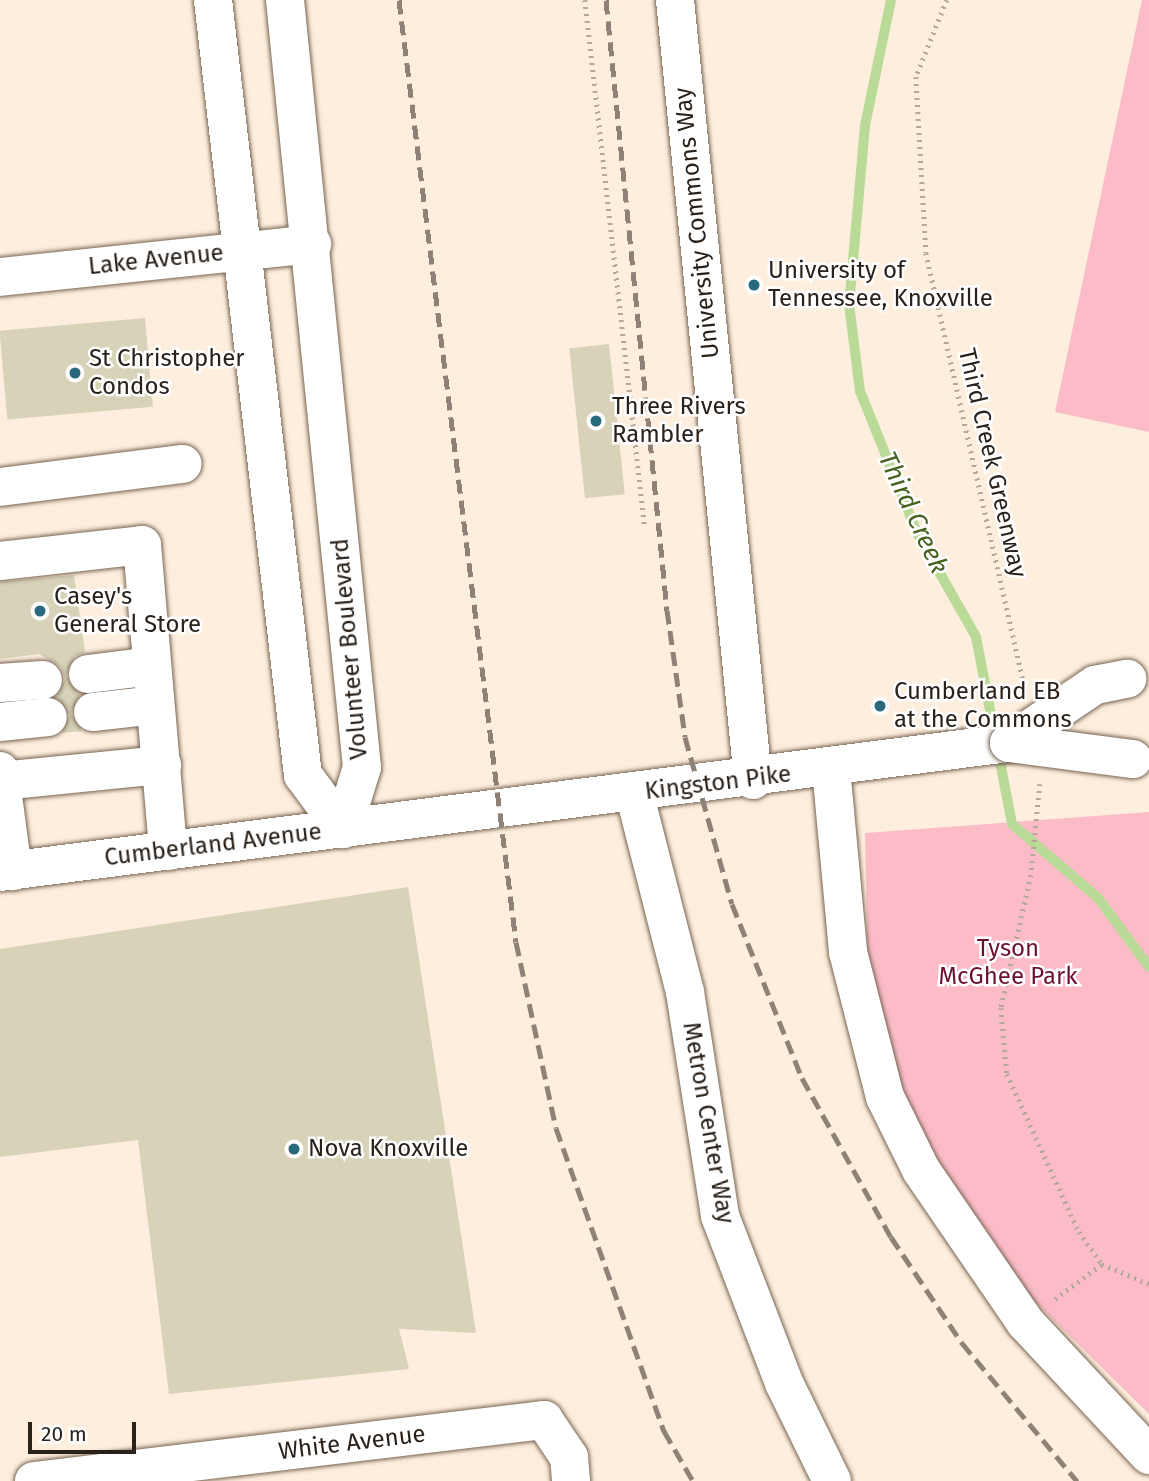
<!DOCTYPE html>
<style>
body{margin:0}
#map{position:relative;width:1149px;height:1481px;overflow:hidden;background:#feeedd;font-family:"Fira Sans",sans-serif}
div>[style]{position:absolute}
.green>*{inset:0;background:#fbbcc8}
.stream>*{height:10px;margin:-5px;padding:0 5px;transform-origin:5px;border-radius:5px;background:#bada97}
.building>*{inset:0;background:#d7d2b8;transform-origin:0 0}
.path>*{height:4.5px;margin-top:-2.25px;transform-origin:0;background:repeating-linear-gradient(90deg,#b5a89a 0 2px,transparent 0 7px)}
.roads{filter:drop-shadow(0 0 2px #776553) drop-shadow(0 0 2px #776553)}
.minor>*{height:38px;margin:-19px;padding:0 19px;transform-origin:19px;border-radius:19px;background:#fff}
.major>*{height:38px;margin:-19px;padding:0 19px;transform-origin:19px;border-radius:19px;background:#fff}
.rail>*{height:5px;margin-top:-2.5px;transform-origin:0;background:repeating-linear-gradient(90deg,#8e8277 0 14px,transparent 0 21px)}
.bridges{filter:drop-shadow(0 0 2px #776553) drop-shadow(0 0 2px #776553)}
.major-bridge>*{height:38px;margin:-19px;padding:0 19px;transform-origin:19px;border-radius:19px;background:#fff}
.dots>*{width:19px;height:19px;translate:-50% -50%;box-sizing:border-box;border:4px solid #fff;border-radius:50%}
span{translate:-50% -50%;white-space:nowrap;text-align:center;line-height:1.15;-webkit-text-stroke:5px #fff;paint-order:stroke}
.street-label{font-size:24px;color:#29211a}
.poi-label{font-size:24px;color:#29211a}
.left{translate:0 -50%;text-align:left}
.park-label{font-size:24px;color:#6c1031}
.water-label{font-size:26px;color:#45611d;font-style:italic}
.scale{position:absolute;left:28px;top:1422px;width:108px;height:32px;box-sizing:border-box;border:4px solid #29211a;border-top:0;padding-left:9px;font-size:21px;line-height:24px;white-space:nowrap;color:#29211a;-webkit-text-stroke:5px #fff;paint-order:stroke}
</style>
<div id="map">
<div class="green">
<div style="clip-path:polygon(1142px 0,1149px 0,1149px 432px,1055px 412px)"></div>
<div style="clip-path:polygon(1149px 812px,1149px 1414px,1021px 1288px,919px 1144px,868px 983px,865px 833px)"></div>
</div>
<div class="stream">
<div style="left:891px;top:0;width:129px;rotate:101.7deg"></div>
<div style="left:865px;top:126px;width:179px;rotate:95.1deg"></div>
<div style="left:849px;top:304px;width:88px;rotate:82.8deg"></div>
<div style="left:860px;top:391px;width:153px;rotate:68.1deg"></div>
<div style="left:917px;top:533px;width:120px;rotate:60.4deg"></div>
<div style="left:976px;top:637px;width:190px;rotate:79.1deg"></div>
<div style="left:1012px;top:824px;width:113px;rotate:40.7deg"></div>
<div style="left:1098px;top:898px;width:86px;rotate:53.5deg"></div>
</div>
<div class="building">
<div style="left:145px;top:318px;width:89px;height:146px;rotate:85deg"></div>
<div style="left:609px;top:344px;width:151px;height:40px;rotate:84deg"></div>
<div style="clip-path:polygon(74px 575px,85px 652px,74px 657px,66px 676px,80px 694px,71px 714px,82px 731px,62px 733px,70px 715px,56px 697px,65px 679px,61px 667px,39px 654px,0 659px,0 582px)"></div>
<div style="clip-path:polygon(408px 887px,476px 1333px,399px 1329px,409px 1369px,169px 1394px,138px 1140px,0 1157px,0 949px)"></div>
</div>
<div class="path">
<div style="left:585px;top:0;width:531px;rotate:83.52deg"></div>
<div style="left:947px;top:0;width:83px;rotate:111.9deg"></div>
<div style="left:916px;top:77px;width:176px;rotate:86.7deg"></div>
<div style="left:926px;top:253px;width:447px;rotate:77.2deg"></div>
<div style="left:1040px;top:784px;width:91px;rotate:95.6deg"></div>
<div style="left:1031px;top:875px;width:136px;rotate:102.7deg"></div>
<div style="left:1001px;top:1008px;width:66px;rotate:84.8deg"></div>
<div style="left:1007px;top:1074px;width:174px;rotate:65.5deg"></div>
<div style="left:1079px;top:1232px;width:39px;rotate:54deg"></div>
<div style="left:1102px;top:1264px;width:51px;rotate:23.1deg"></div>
<div style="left:1055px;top:1299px;width:59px;rotate:-36.7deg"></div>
</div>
<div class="roads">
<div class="minor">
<div style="left:213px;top:0;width:780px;rotate:83.38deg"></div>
<div style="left:303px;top:775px;width:67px;rotate:53.5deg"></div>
<div style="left:285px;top:0;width:771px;rotate:84.27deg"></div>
<div style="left:362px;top:767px;width:65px;rotate:107deg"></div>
<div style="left:675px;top:0;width:784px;rotate:84.29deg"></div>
<div style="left:0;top:277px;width:314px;rotate:-6deg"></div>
<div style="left:0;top:487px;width:184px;rotate:-7.2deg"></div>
<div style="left:0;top:561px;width:143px;rotate:-6.4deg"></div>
<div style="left:142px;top:545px;width:307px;rotate:85.1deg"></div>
<div style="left:88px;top:674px;width:64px;rotate:-7.1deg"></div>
<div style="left:0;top:683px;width:43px;rotate:-4deg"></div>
<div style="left:93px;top:712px;width:62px;rotate:-6.4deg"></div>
<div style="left:0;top:722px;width:48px;rotate:-5.9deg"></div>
<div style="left:831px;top:768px;width:185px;rotate:84.7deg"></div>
<div style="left:848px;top:952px;width:150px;rotate:75.7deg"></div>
<div style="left:885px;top:1097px;width:81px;rotate:63.7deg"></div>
<div style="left:921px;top:1170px;width:184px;rotate:55.6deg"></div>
<div style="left:1025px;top:1322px;width:182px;rotate:47deg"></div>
<div style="left:0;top:771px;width:10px;rotate:84deg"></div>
<div style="left:1px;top:781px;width:162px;rotate:-5.7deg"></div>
<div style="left:1px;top:781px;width:91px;rotate:82.4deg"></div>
<div style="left:634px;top:792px;width:206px;rotate:75.7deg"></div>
<div style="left:685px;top:992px;width:227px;rotate:81.1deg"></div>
<div style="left:720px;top:1216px;width:179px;rotate:69deg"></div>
<div style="left:784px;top:1383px;width:109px;rotate:63.9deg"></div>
<div style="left:34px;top:1481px;width:514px;rotate:-6.82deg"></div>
<div style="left:544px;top:1420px;width:45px;rotate:56deg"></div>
<div style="left:569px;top:1457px;width:24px;rotate:85deg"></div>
</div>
<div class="major">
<div style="left:0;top:872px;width:1017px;rotate:-7.29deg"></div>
</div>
</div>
<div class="rail">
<div style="left:399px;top:0;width:949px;rotate:82.92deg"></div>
<div style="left:516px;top:942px;width:190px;rotate:77.9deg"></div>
<div style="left:556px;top:1128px;width:322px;rotate:70.4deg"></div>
<div style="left:664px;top:1431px;width:58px;rotate:59.9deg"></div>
<div style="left:606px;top:0;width:613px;rotate:84.29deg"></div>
<div style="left:667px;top:610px;width:128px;rotate:81.9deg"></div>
<div style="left:685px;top:737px;width:173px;rotate:74.3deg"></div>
<div style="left:732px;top:904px;width:188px;rotate:68.1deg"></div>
<div style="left:802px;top:1078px;width:182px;rotate:60.8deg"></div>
<div style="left:891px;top:1237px;width:128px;rotate:56.2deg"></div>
<div style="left:962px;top:1343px;width:180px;rotate:50.2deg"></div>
</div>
<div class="bridges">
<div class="major-bridge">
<div style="left:1009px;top:743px;width:104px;rotate:-34deg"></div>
<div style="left:1095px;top:685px;width:33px;rotate:-11deg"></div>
<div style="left:1009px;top:743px;width:125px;rotate:7.4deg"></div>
</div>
</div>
<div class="dots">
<div style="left:754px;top:285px;background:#28697d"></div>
<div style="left:75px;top:373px;background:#28697d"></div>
<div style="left:596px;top:421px;background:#28697d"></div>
<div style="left:40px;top:611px;background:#28697d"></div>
<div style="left:880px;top:706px;background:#28697d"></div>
<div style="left:294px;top:1149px;background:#28697d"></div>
</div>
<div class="street-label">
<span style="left:697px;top:223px;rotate:-96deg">University Commons Way</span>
<span style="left:156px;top:260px;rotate:-6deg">Lake Avenue</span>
<span style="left:992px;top:463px;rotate:77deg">Third Creek Greenway</span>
<span style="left:350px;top:649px;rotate:-95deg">Volunteer Boulevard</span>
<span style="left:718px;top:783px;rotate:-7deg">Kingston Pike</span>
<span style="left:213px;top:845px;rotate:-7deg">Cumberland Avenue</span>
<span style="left:708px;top:1123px;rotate:80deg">Metron Center Way</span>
<span style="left:352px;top:1443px;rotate:-7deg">White Avenue</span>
</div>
<div class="poi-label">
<span class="left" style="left:768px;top:285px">University of<br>Tennessee, Knoxville</span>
<span class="left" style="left:89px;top:373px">St Christopher<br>Condos</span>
<span class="left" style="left:612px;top:421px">Three Rivers<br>Rambler</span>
<span class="left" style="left:54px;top:611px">Casey's<br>General Store</span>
<span class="left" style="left:894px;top:706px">Cumberland EB<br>at the Commons</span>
<span class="left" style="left:308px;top:1149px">Nova Knoxville</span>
</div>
<div class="park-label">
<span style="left:1008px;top:963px">Tyson<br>McGhee Park</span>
</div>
<div class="water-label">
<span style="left:913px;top:513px;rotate:65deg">Third Creek</span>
</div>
<div class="scale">20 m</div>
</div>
